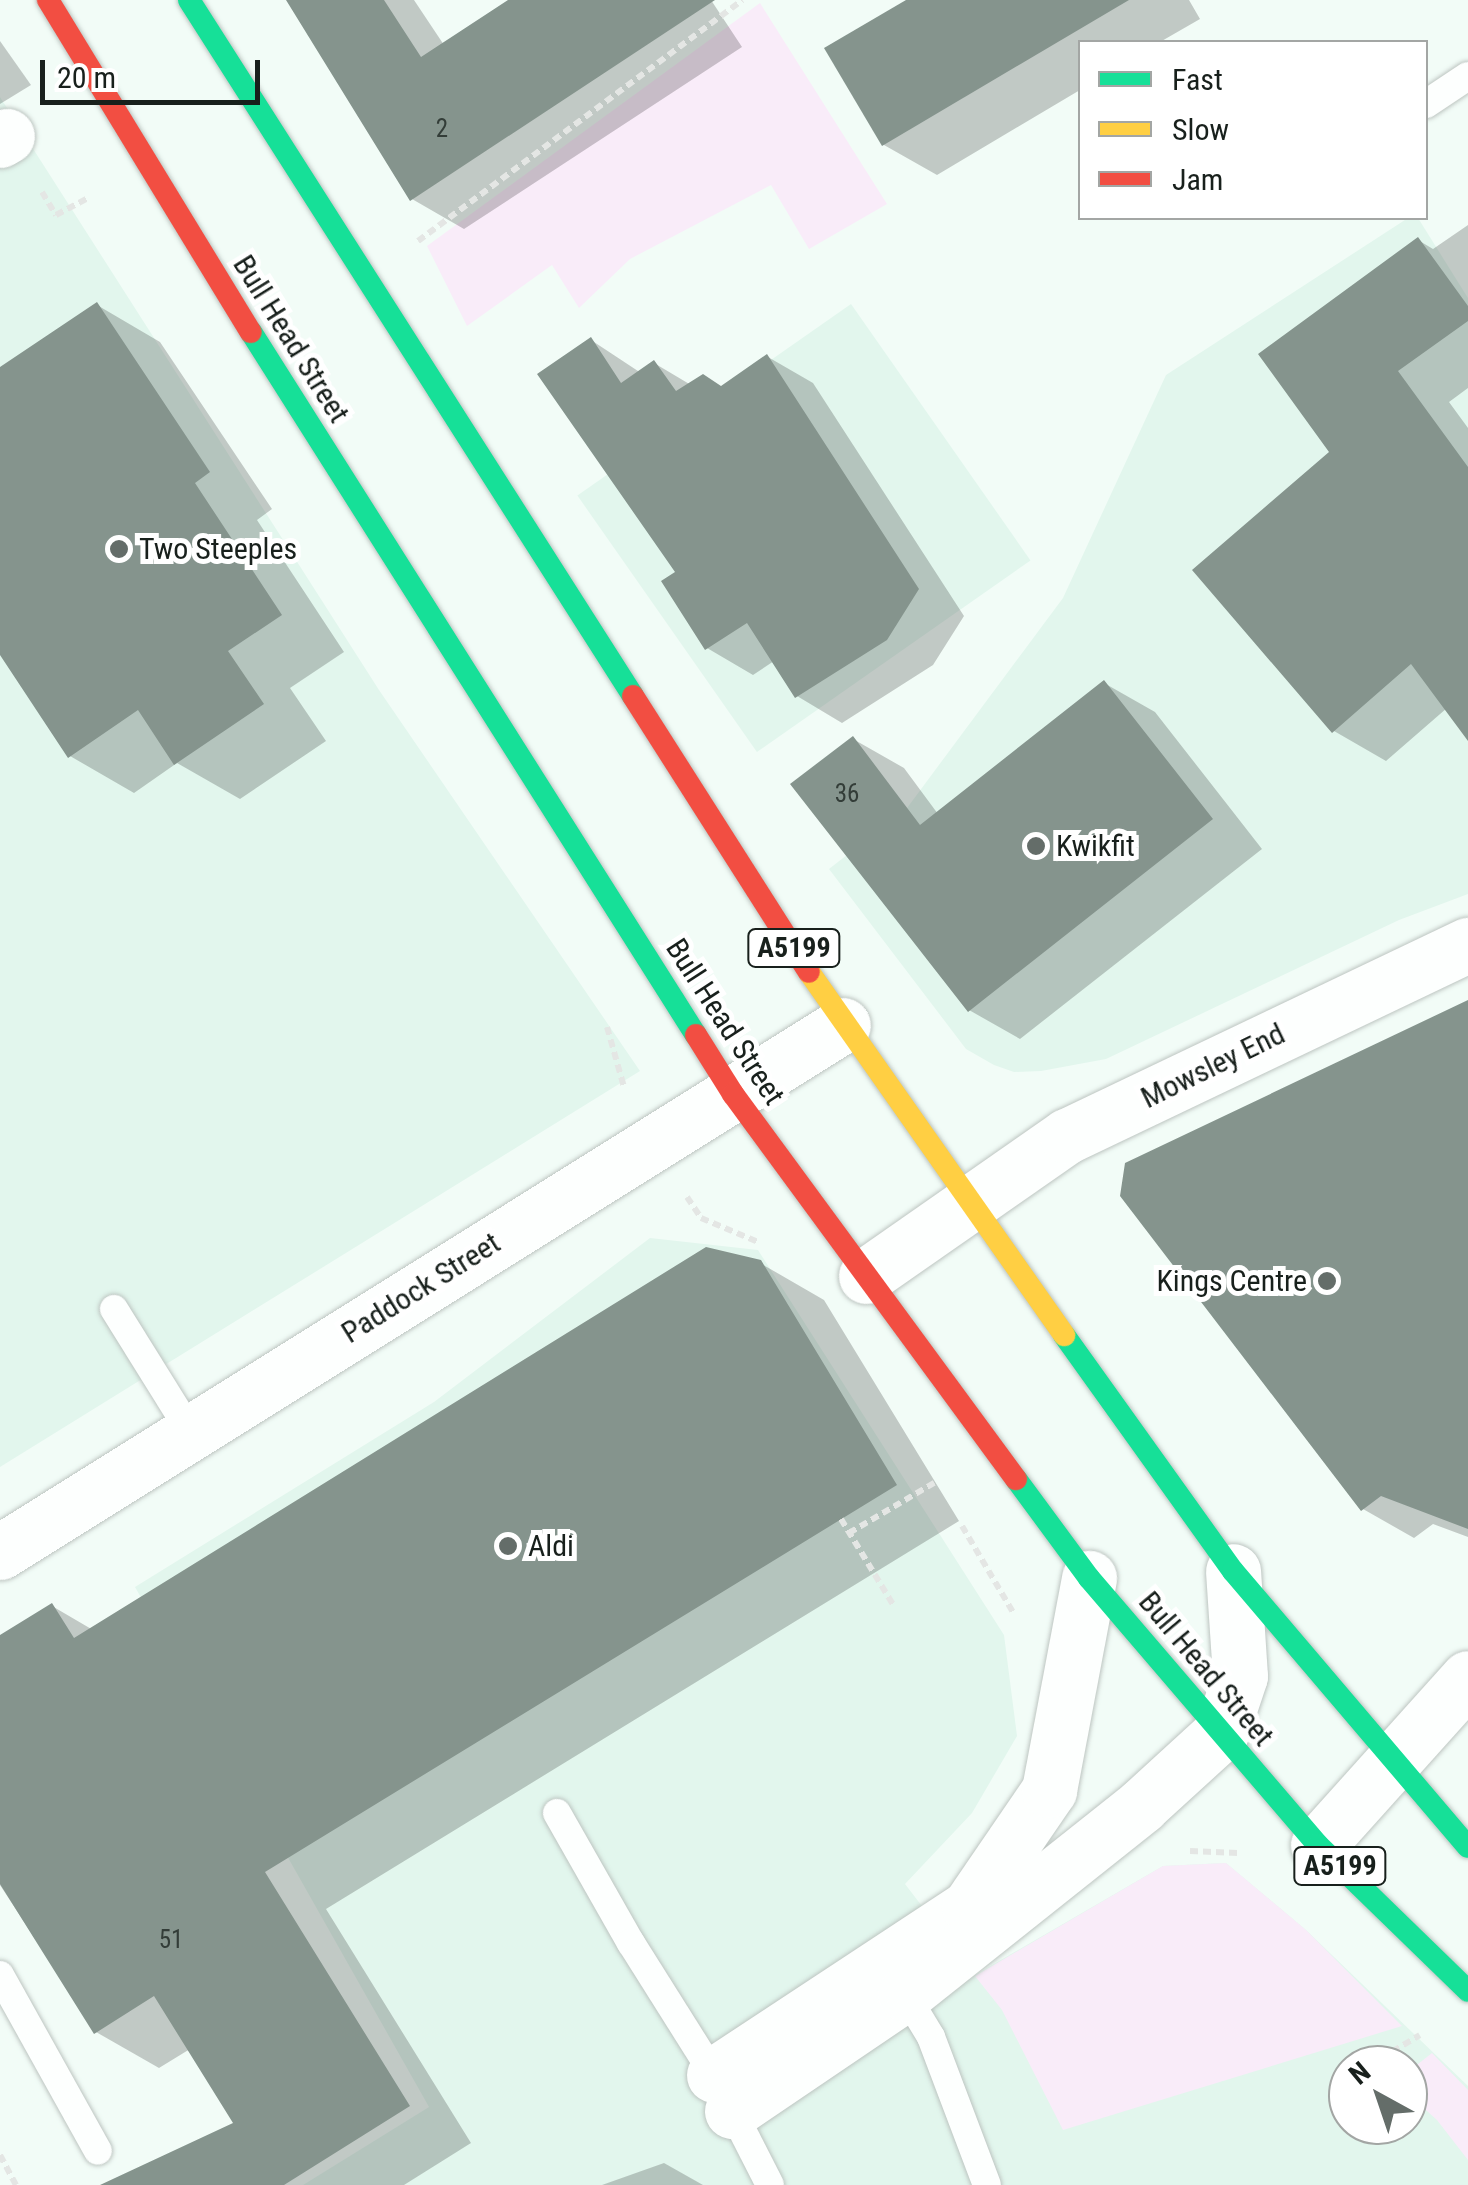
<!DOCTYPE html>
<style>
body{margin:0}
#map{position:relative;width:1468px;height:2185px;overflow:hidden;background:#f2fcf7;font-family:"Roboto Condensed",sans-serif}
div>[style]{position:absolute}
.built>*{inset:0;background:#e2f6ed;transform-origin:0 0}
.green>*{inset:0;background:#f9ecf9}
.shadow>*{inset:0;background:#0003}
.building>*{inset:0;background:#85948d}
.path>*{height:6px;margin-top:-3px;transform-origin:0;background:repeating-linear-gradient(90deg,#e4e6e4 0 8px,transparent 0 13px)}
.roads{filter:drop-shadow(0 0 2px #bdc5c1) drop-shadow(0 0 2px #bdc5c1)}
.lane>*{height:28px;margin:-14px;padding:0 14px;transform-origin:14px;border-radius:14px;background:#fdfffe}
.street>*{height:55px;margin:-27.5px;padding:0 27.5px;transform-origin:27.5px;border-radius:27.5px;background:#fdfffe}
.fast>*{height:22px;margin:-11px;padding:0 11px;transform-origin:11px;border-radius:11px;background:#16e098}
.slow>*{height:22px;margin:-11px;padding:0 11px;transform-origin:11px;border-radius:11px;background:#ffcf43}
.jam>*{height:22px;margin:-11px;padding:0 11px;transform-origin:11px;border-radius:11px;background:#f24e42}
.dots>*{width:28px;height:28px;translate:-50% -50%;box-sizing:border-box;border:5px solid #fff;border-radius:50%}
span{translate:-50% -50%;white-space:nowrap;text-align:center;line-height:1.15;-webkit-text-stroke:10px #fff;paint-order:stroke}
.number-label{font-size:25px;color:#333d38}
.number-label span{-webkit-text-stroke-width:0}
.shield-label span{padding:2px 8px;background:#fff;border:2px solid;border-radius:8px;-webkit-text-stroke-width:0}
.shield-label{font-size:28px;color:#18201c;font-weight:700}
.street-label{font-size:30px;color:#18201c}
.poi-label{font-size:30px;color:#18201c}
.left{translate:0 -50%;text-align:left}
.right{translate:-100% -50%;text-align:right}
.legend{position:absolute;left:1078px;top:40px;width:350px;height:180px;box-sizing:border-box;background:#fff;border:2px solid #a3a6a4;margin:0;padding:12px 18px;list-style:none;font-size:30px;color:#18201c}
.legend li{display:flex;align-items:center;gap:20px;height:50px}
.legend b{width:50px;border:2px solid #a3a6a4}
.north{position:absolute;left:1328px;top:2045px;width:100px;height:100px;box-sizing:border-box;background:#fff;border:2px solid #a3a6a4;border-radius:50%;rotate:320deg;font-size:28px;font-weight:700;line-height:40px;text-align:center;color:#18201c}
.north::after{content:'';display:block;margin:auto;width:35px;height:45px;background:#646d69;clip-path:polygon(50% 0,100% 100%,50% 72%,0 100%)}
.scale{position:absolute;left:40px;top:60px;width:220px;height:45px;box-sizing:border-box;border:5px solid #18201c;border-top:0;padding-left:12px;font-size:30px;line-height:35px;white-space:nowrap;color:#18201c;-webkit-text-stroke:8px #fff;paint-order:stroke}
</style>
<div id="map">
<div class="built">
<div style="clip-path:polygon(0 97px,379px 690px,640px 1071px,0 1467px)"></div>
<div style="clip-path:polygon(1408px 218px,1418px 218px,1468px 298px,1468px 894px,1399px 920px,1106px 1059px,1041px 1071px,1014px 1072px,994px 1065px,966px 1049px,829px 869px,907px 808px,1063px 598px,1166px 375px)"></div>
<div style="left:851px;top:304px;width:313px;height:334px;rotate:55deg"></div>
<div style="clip-path:polygon(evenodd,650px 1238px,758px 1250px,1004px 1635px,1017px 1736px,972px 1813px,905px 1884px,975px 1975px,1163px 1866px,1226px 1863px,1306px 1930px,1468px 2086px,1468px 2185px,303px 2185px,429px 2107px,135px 1587px,434px 1402px,650px 1238px,1348px 2065px,1408px 2065px,1408px 2125px,1348px 2125px,1348px 2065px)"></div>
</div>
<div class="green">
<div style="clip-path:polygon(760px 3px,887px 204px,809px 249px,771px 185px,630px 259px,579px 308px,552px 265px,467px 326px,427px 246px)"></div>
<div style="clip-path:polygon(1226px 1863px,1306px 1930px,1402px 2026px,1063px 2130px,1002px 2010px,975px 1976px,1163px 1866px)"></div>
<div style="clip-path:polygon(1432px 2053px,1468px 2090px,1468px 2160px,1437px 2120px,1408px 2094px,1408px 2072px)"></div>
</div>
<div class="shadow">
<div style="clip-path:polygon(289px 0,414px 0,444px 45px,513px 0,711px 0,742px 47px,464px 229px,412px 199px)"></div>
<div style="clip-path:polygon(911px 0,1189px 0,1200px 19px,1160px 42px,1080px 42px,1080px 90px,937px 175px,884px 145px)"></div>
<div style="clip-path:polygon(0 41px,31px 85px,0 104px)"></div>
<div style="clip-path:polygon(1468px 225px,1468px 388px,1449px 402px,1468px 428px,1468px 736px,1447px 708px,1386px 761px,1334px 731px,1332px 453px,1418px 240px,1433px 249px)"></div>
<div style="clip-path:polygon(97px 305px,160px 342px,272px 509px,257px 520px,344px 652px,290px 688px,326px 741px,240px 799px,177px 763px,134px 793px,70px 756px,0 651px,0 370px)"></div>
<div style="clip-path:polygon(591px 340px,641px 373px,654px 363px,691px 385px,723px 388px,768px 357px,813px 383px,964px 616px,933px 665px,842px 723px,797px 696px,774px 661px,753px 675px,707px 648px)"></div>
<div style="clip-path:polygon(1104px 683px,1155px 712px,1262px 849px,1020px 1039px,969px 1010px,853px 739px,904px 768px,938px 814px)"></div>
<div style="clip-path:polygon(1468px 1003px,1468px 1537px,1433px 1524px,1414px 1538px,1363px 1509px)"></div>
<div style="clip-path:polygon(760px 1263px,824px 1300px,959px 1521px,326px 1909px,471px 2143px,404px 2185px,106px 2185px,237px 2124px,190px 2049px,159px 2068px,96px 2032px,0 1885px,0 1638px,52px 1606px,93px 1630px)"></div>
<div style="clip-path:polygon(664px 2163px,703px 2185px,602px 2185px)"></div>
</div>
<div class="building">
<div style="clip-path:polygon(286px 0,384px 0,421px 57px,508px 0,715px 0,410px 201px)"></div>
<div style="clip-path:polygon(906px 0,1129px 0,882px 146px,824px 48px)"></div>
<div style="clip-path:polygon(1418px 237px,1468px 306px,1468px 321px,1398px 371px,1468px 467px,1468px 741px,1411px 664px,1332px 733px,1192px 570px,1329px 452px,1258px 354px)"></div>
<div style="clip-path:polygon(97px 302px,210px 472px,195px 483px,282px 615px,228px 651px,264px 704px,174px 765px,138px 710px,68px 758px,0 655px,0 367px)"></div>
<div style="clip-path:polygon(591px 337px,621px 383px,654px 360px,676px 391px,703px 374px,721px 386px,767px 354px,919px 589px,887px 640px,795px 698px,747px 623px,705px 650px,661px 581px,675px 572px,537px 374px)"></div>
<div style="clip-path:polygon(1104px 680px,1213px 819px,968px 1012px,790px 784px,853px 736px,920px 825px)"></div>
<div style="clip-path:polygon(1468px 1000px,1468px 1529px,1381px 1496px,1361px 1511px,1120px 1196px,1125px 1163px)"></div>
<div style="clip-path:polygon(706px 1247px,761px 1260px,897px 1485px,265px 1872px,410px 2106px,284px 2185px,100px 2185px,233px 2123px,154px 1996px,94px 2034px,0 1884px,0 1635px,52px 1603px,74px 1638px)"></div>
</div>
<div class="path">
<div style="left:42px;top:192px;width:27px;rotate:59deg"></div>
<div style="left:56px;top:215px;width:36px;rotate:-28deg"></div>
<div style="left:418px;top:241px;width:404px;rotate:-36.6deg"></div>
<div style="left:607px;top:1027px;width:62px;rotate:74.2deg"></div>
<div style="left:687px;top:1197px;width:25px;rotate:56deg"></div>
<div style="left:701px;top:1218px;width:62px;rotate:22.8deg"></div>
<div style="left:841px;top:1519px;width:102px;rotate:58.7deg"></div>
<div style="left:962px;top:1526px;width:102px;rotate:59.4deg"></div>
<div style="left:849px;top:1533px;width:99px;rotate:-30.5deg"></div>
<div style="left:1190px;top:1851px;width:48px;rotate:2.4deg"></div>
<div style="left:1370px;top:2065px;width:58px;rotate:-31deg"></div>
<div style="left:1336px;top:2108px;width:23px;rotate:-59deg"></div>
<div style="left:0;top:2155px;width:34px;rotate:62deg"></div>
</div>
<div class="roads">
<div class="lane">
<div style="left:1426px;top:104px;width:50px;rotate:-33.7deg"></div>
<div style="left:114px;top:1309px;width:144px;rotate:58.1deg"></div>
<div style="left:557px;top:1813px;width:150px;rotate:60.4deg"></div>
<div style="left:631px;top:1943px;width:156px;rotate:57.8deg"></div>
<div style="left:714px;top:2075px;width:123px;rotate:63deg"></div>
<div style="left:0;top:1975px;width:201px;rotate:60.9deg"></div>
<div style="left:905px;top:1994px;width:50px;rotate:58.8deg"></div>
<div style="left:931px;top:2037px;width:158px;rotate:69.3deg"></div>
</div>
<div class="street">
<div style="left:0;top:140px;width:8px;rotate:-30deg"></div>
<div style="left:866px;top:1276px;width:245px;rotate:-34.9deg"></div>
<div style="left:1067px;top:1136px;width:444px;rotate:-25.5deg"></div>
<div style="left:0;top:1552px;width:994px;rotate:-32.01deg"></div>
<div style="left:1318px;top:1845px;width:224px;rotate:-48.1deg"></div>
<div style="left:714px;top:2075px;width:305px;rotate:-33.4deg"></div>
<div style="left:969px;top:1907px;width:142px;rotate:-55.6deg"></div>
<div style="left:1049px;top:1790px;width:216px;rotate:-79.3deg"></div>
<div style="left:732px;top:2111px;width:209px;rotate:-34.1deg"></div>
<div style="left:905px;top:1994px;width:302px;rotate:-38.5deg"></div>
<div style="left:1141px;top:1806px;width:108px;rotate:-42.4deg"></div>
<div style="left:1221px;top:1733px;width:60px;rotate:-71.6deg"></div>
<div style="left:1240px;top:1676px;width:105px;rotate:-93.8deg"></div>
</div>
<div class="fast">
<div style="left:189px;top:0;width:826px;rotate:57.46deg"></div>
<div style="left:251px;top:332px;width:832px;rotate:57.67deg"></div>
<div style="left:1064px;top:1335px;width:290px;rotate:54.4deg"></div>
<div style="left:1233px;top:1571px;width:362px;rotate:49.6deg"></div>
<div style="left:1016px;top:1479px;width:123px;rotate:53.6deg"></div>
<div style="left:1089px;top:1578px;width:352px;rotate:49.4deg"></div>
<div style="left:1318px;top:1845px;width:209px;rotate:44.2deg"></div>
</div>
<div class="slow">
<div style="left:809px;top:972px;width:444px;rotate:54.9deg"></div>
</div>
<div class="jam">
<div style="left:48px;top:0;width:389px;rotate:58.6deg"></div>
<div style="left:633px;top:696px;width:327px;rotate:57.5deg"></div>
<div style="left:696px;top:1035px;width:70px;rotate:57.9deg"></div>
<div style="left:733px;top:1094px;width:478px;rotate:53.7deg"></div>
</div>
</div>
<div class="dots">
<div style="left:119px;top:549px;background:#646d69"></div>
<div style="left:1036px;top:846px;background:#646d69"></div>
<div style="left:1327px;top:1281px;background:#646d69"></div>
<div style="left:508px;top:1546px;background:#646d69"></div>
</div>
<div class="number-label">
<span style="left:442px;top:129px">2</span>
<span style="left:847px;top:794px">36</span>
<span style="left:171px;top:1940px">51</span>
</div>
<div class="shield-label">
<span style="left:794px;top:948px">A5199</span>
<span style="left:1340px;top:1866px">A5199</span>
</div>
<div class="street-label">
<span style="left:291px;top:339px;rotate:58deg">Bull Head Street</span>
<span style="left:725px;top:1022px;rotate:57deg">Bull Head Street</span>
<span style="left:1213px;top:1066px;rotate:-26deg">Mowsley End</span>
<span style="left:421px;top:1288px;rotate:-32deg">Paddock Street</span>
<span style="left:1206px;top:1669px;rotate:50deg">Bull Head Street</span>
</div>
<div class="poi-label">
<span class="left" style="left:139px;top:549px">Two Steeples</span>
<span class="left" style="left:1056px;top:846px">Kwikfit</span>
<span class="right" style="left:1307px;top:1281px">Kings Centre</span>
<span class="left" style="left:528px;top:1546px">Aldi</span>
</div>
<ul class="legend">
<li><b style="height:12px;background:#16e098"></b>Fast</li>
<li><b style="height:12px;background:#ffcf43"></b>Slow</li>
<li><b style="height:12px;background:#f24e42"></b>Jam</li>
</ul>
<div class="north">N</div>
<div class="scale">20 m</div>
</div>
